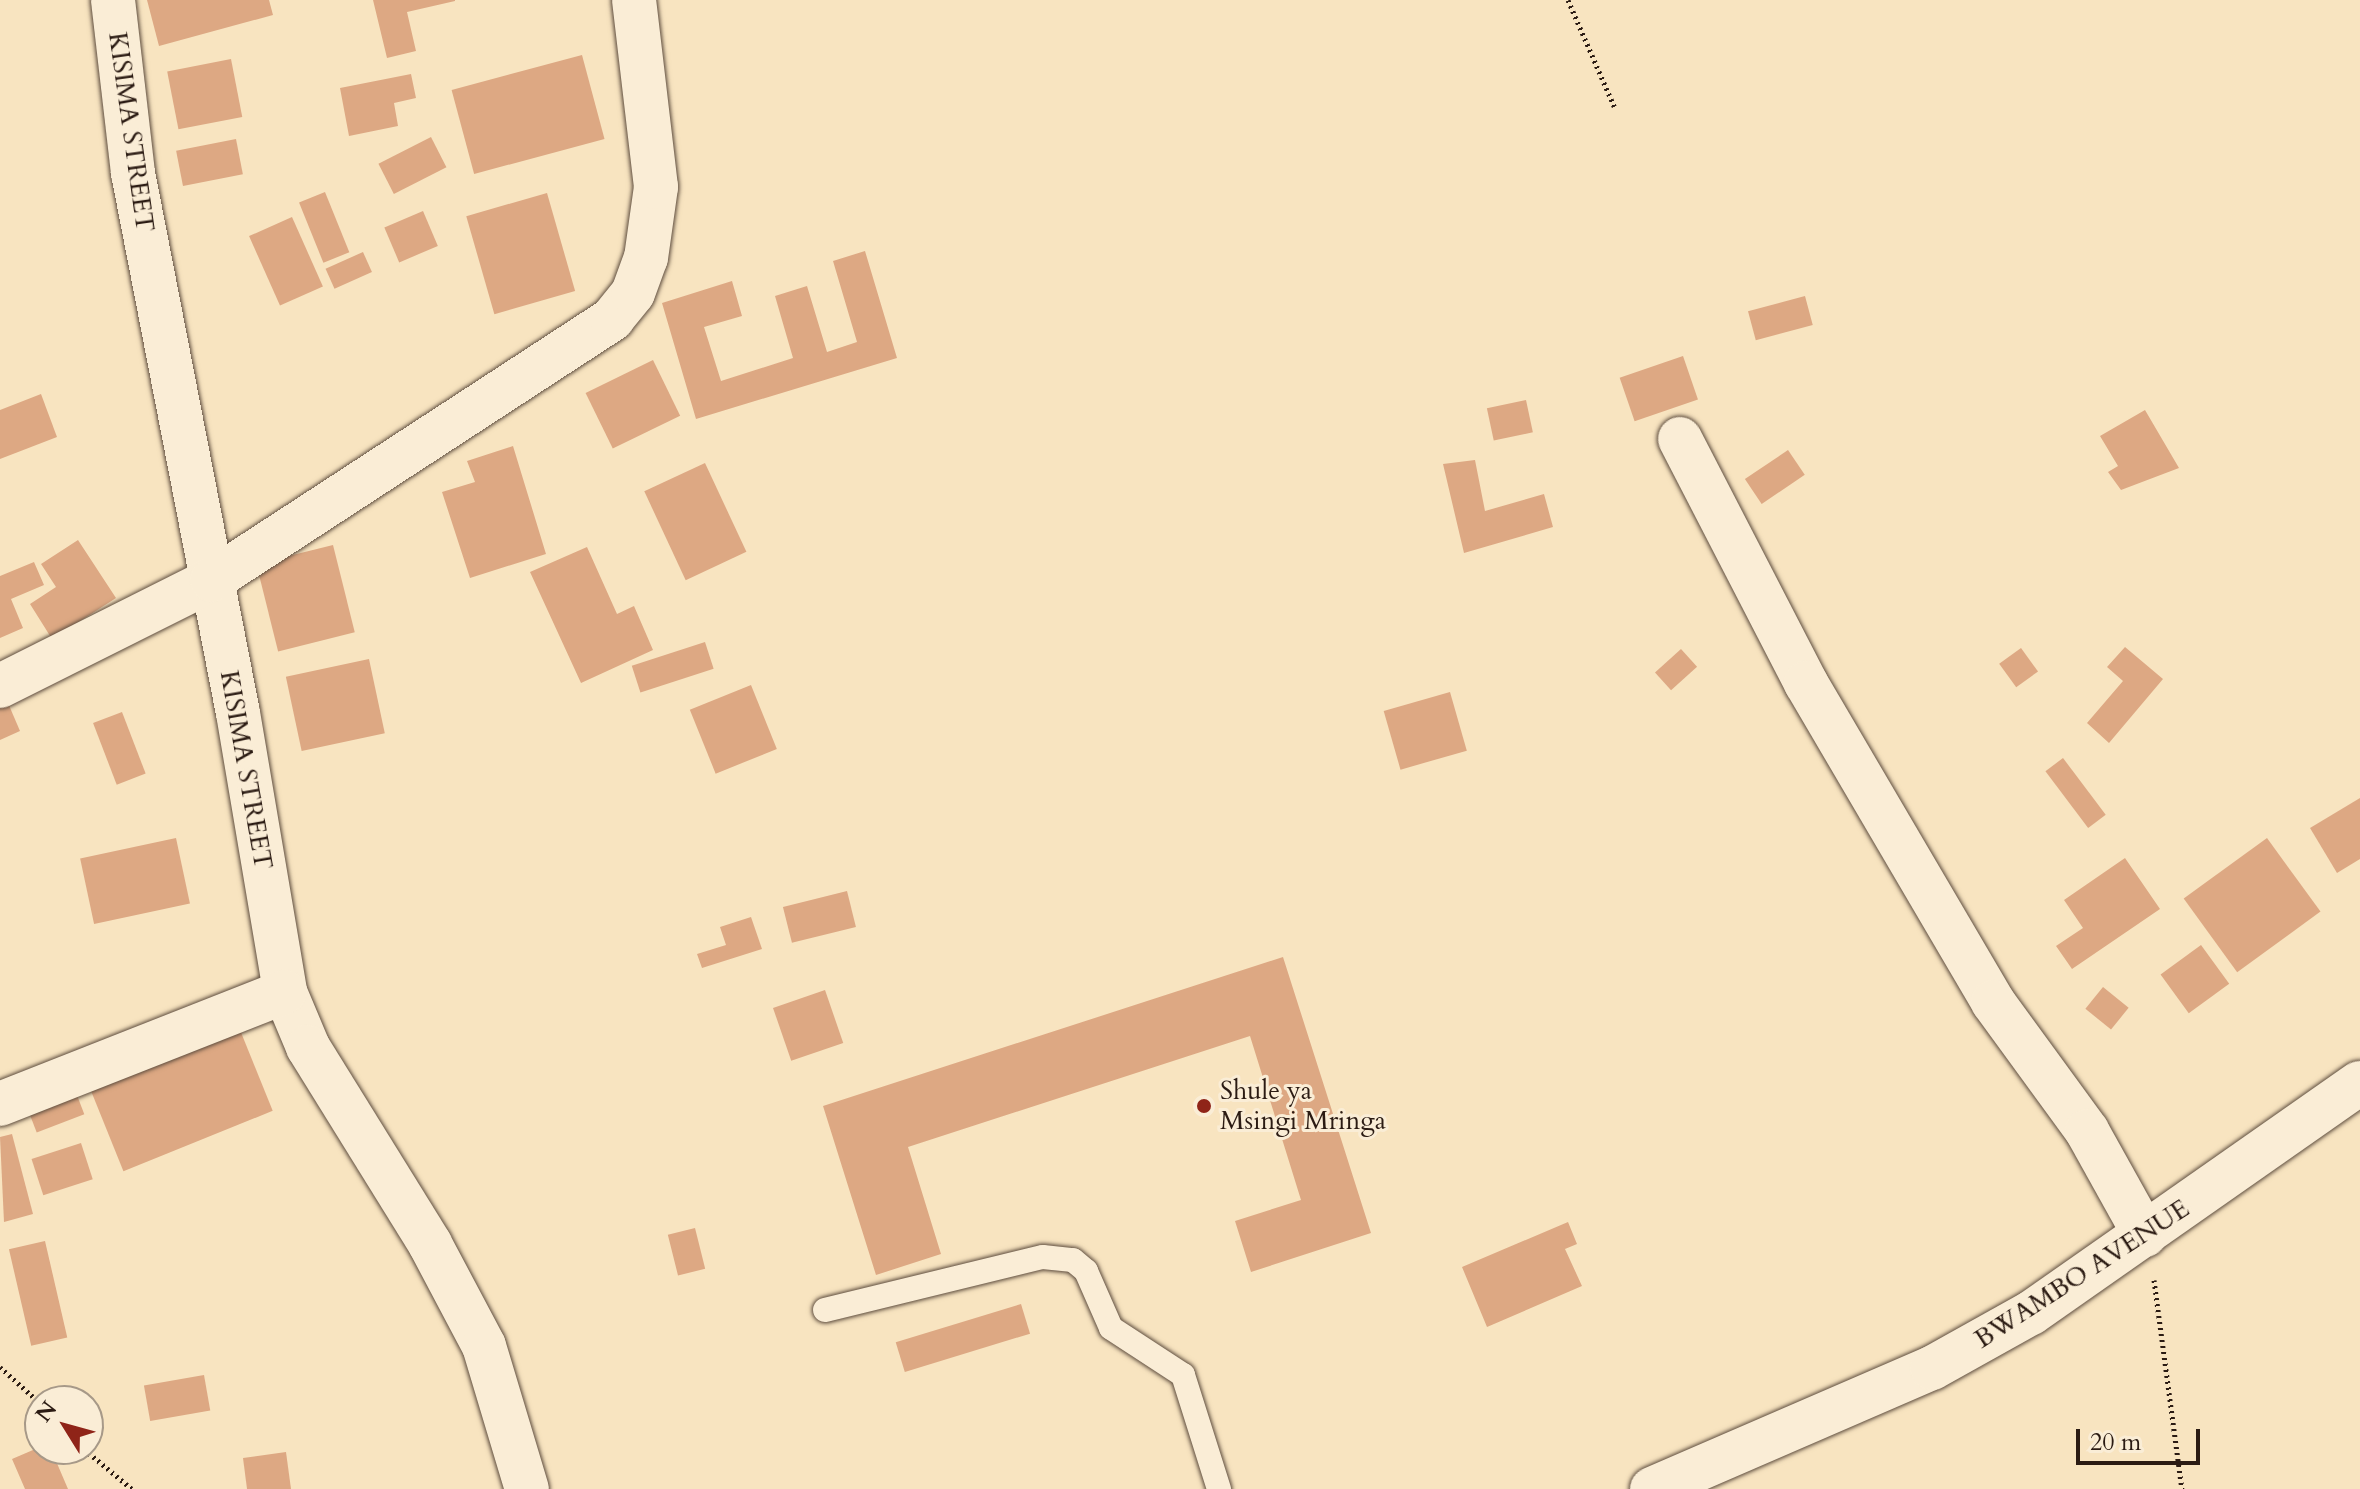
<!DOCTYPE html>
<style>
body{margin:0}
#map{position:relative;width:2360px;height:1489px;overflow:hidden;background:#f8e4c0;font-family:Cardo,serif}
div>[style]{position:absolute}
.building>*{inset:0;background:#dda883;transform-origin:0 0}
.path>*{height:5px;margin-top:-2.5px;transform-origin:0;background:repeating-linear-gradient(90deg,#2b1b13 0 2px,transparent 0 6px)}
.roads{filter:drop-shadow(0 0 2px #5e4d3e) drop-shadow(0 0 2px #5e4d3e)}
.service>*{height:24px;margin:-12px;padding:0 12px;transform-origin:12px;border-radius:12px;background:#faedd6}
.minor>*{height:44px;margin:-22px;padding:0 22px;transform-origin:22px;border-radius:22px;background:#faedd6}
.dots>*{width:22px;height:22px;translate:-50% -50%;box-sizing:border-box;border:4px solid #faedd6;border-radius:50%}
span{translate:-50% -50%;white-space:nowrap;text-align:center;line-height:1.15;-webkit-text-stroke:6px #faedd6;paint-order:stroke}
.street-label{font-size:26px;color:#2b1b13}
.poi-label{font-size:26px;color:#2b1b13}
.left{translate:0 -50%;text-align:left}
.north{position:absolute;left:24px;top:1385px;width:80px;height:80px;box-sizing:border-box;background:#faedd6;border:2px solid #a79988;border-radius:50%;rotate:307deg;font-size:22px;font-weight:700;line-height:32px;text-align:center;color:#2b1b13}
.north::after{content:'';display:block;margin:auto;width:28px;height:36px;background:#8f2418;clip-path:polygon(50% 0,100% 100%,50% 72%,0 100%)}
.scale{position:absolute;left:2076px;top:1429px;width:124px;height:36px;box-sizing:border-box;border:4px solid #2b1b13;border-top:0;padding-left:10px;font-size:24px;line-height:28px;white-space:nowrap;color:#2b1b13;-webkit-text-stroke:6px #faedd6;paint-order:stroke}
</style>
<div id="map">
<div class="building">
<div style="clip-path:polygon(147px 0,269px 0,273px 15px,159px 46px)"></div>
<div style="clip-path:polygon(373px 0,455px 0,455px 1px,407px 12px,416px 51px,387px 58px)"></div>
<div style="left:582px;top:55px;width:87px;height:135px;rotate:75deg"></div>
<div style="left:231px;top:59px;width:59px;height:65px;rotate:79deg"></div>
<div style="clip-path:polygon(411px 74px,416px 98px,394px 103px,398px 126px,349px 136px,340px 88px)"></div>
<div style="left:431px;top:137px;width:34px;height:59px;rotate:63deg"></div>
<div style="left:236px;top:139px;width:36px;height:61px;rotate:79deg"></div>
<div style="left:325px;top:192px;width:65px;height:28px;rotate:68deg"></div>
<div style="left:547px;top:193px;width:102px;height:84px;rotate:74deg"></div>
<div style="left:423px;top:211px;width:38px;height:42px;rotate:67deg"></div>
<div style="left:292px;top:217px;width:76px;height:47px;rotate:66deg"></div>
<div style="clip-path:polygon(865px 251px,897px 358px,696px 419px,662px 303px,732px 281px,742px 316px,704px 327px,721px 381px,793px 358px,775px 296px,807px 286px,827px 352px,857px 342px,833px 261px)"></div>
<div style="left:363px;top:252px;width:22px;height:41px;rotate:66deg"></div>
<div style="left:1805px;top:296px;width:30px;height:59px;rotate:75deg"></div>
<div style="left:1683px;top:356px;width:46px;height:67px;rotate:71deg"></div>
<div style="left:653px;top:360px;width:62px;height:75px;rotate:64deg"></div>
<div style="clip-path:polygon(41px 394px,57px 437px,0 459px,0 410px)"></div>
<div style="left:1526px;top:400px;width:33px;height:40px;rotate:78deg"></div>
<div style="clip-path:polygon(2145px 410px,2179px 468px,2121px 490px,2108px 472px,2118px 466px,2100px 436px)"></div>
<div style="clip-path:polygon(513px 446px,546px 554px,470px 578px,442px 492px,475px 482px,467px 461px)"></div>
<div style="left:1788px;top:450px;width:30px;height:52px;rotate:56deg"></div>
<div style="clip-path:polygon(1475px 460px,1485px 511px,1544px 494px,1553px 527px,1464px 553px,1443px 464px)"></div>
<div style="left:705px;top:463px;width:98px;height:67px;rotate:65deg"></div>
<div style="clip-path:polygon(78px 540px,116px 598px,52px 639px,30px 604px,56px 587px,41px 564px)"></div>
<div style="left:333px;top:545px;width:90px;height:79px;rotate:76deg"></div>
<div style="clip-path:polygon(587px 547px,617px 614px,634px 606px,653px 650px,581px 683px,530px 572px)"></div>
<div style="clip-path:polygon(34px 562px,44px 585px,11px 599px,23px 628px,0 638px,0 576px)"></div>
<div style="left:705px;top:642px;width:28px;height:77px;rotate:72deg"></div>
<div style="clip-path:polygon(2125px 647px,2163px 679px,2109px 743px,2087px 723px,2123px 681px,2107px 667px)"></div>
<div style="left:2021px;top:648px;width:29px;height:27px;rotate:54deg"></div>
<div style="left:1681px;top:649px;width:24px;height:35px;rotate:48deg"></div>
<div style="left:369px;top:659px;width:76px;height:85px;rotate:78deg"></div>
<div style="left:751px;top:685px;width:69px;height:66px;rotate:68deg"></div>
<div style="left:1450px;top:692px;width:61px;height:69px;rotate:74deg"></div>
<div style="clip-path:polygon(8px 703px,20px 731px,0 740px,0 706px)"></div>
<div style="left:122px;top:712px;width:66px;height:31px;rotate:69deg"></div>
<div style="left:2063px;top:758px;width:71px;height:22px;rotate:53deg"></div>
<div style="clip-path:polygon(2360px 798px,2360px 859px,2337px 873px,2310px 828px)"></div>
<div style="left:176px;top:838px;width:67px;height:98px;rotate:78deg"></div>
<div style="left:2267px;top:838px;width:91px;height:103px;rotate:54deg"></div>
<div style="clip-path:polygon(2125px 858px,2160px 909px,2072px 969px,2056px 946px,2083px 928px,2064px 900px)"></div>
<div style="left:847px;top:891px;width:37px;height:66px;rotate:76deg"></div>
<div style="clip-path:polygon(751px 917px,762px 949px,702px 968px,697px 954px,726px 945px,720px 927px)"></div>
<div style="left:2201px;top:945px;width:48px;height:50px;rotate:54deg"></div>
<div style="clip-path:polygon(1283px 957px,1371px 1233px,1251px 1272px,1235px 1221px,1301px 1200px,1250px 1036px,908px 1147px,941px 1254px,876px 1275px,823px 1106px)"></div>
<div style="left:2103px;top:987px;width:33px;height:28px;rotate:39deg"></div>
<div style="left:825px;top:990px;width:56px;height:55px;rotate:71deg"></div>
<div style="left:236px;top:1020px;width:98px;height:161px;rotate:68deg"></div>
<div style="left:75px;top:1090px;width:26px;height:51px;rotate:69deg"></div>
<div style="clip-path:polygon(12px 1134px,33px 1214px,4px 1222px,0 1137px)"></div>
<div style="left:81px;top:1143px;width:38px;height:52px;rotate:72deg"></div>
<div style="clip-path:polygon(1568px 1222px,1577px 1244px,1565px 1249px,1582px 1286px,1487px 1327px,1462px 1267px)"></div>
<div style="left:695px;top:1228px;width:42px;height:28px;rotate:76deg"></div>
<div style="left:45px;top:1241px;width:99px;height:37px;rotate:77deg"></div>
<div style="left:1021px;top:1304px;width:31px;height:131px;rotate:73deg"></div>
<div style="left:204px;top:1375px;width:36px;height:61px;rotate:80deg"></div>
<div style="clip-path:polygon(40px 1447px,65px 1449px,68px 1456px,56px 1461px,68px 1489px,25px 1489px,12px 1459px)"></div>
<div style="clip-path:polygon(286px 1452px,291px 1489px,247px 1489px,243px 1458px)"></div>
</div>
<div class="path">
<div style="left:1568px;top:0;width:116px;rotate:66.5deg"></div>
<div style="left:2154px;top:1280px;width:211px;rotate:82.4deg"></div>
<div style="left:0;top:1367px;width:54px;rotate:42deg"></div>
<div style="left:84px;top:1449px;width:62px;rotate:39.8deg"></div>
</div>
<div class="roads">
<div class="service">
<div style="left:825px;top:1310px;width:224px;rotate:-13.7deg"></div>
<div style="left:1043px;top:1257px;width:30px;rotate:6deg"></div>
<div style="left:1073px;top:1260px;width:17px;rotate:40deg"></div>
<div style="left:1086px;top:1271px;width:62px;rotate:66.3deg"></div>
<div style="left:1111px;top:1328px;width:86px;rotate:33.1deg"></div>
<div style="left:1183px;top:1375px;width:120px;rotate:72.5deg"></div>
</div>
<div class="minor">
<div style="left:113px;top:0;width:174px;rotate:83.4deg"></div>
<div style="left:133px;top:173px;width:550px;rotate:79deg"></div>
<div style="left:238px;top:713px;width:283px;rotate:80.4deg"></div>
<div style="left:285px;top:992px;width:60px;rotate:67.3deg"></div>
<div style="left:308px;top:1047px;width:232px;rotate:58.2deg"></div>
<div style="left:430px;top:1244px;width:115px;rotate:62.1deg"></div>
<div style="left:484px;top:1346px;width:149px;rotate:73.3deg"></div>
<div style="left:1680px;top:439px;width:275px;rotate:62.7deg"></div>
<div style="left:1806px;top:683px;width:370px;rotate:59.6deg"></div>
<div style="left:1993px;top:1002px;width:160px;rotate:53.9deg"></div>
<div style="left:2087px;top:1131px;width:119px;rotate:60.9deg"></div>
<div style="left:0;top:686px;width:237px;rotate:-26.6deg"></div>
<div style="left:212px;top:580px;width:478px;rotate:-33.1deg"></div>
<div style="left:612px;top:319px;width:33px;rotate:-51deg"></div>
<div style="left:633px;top:293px;width:37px;rotate:-70deg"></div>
<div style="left:646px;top:258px;width:72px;rotate:-82deg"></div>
<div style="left:656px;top:187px;width:188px;rotate:-96.7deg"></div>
<div style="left:0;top:1104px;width:306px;rotate:-21.5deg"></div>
<div style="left:1652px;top:1489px;width:305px;rotate:-23.4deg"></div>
<div style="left:1932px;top:1368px;width:113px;rotate:-29.1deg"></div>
<div style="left:2031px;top:1313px;width:401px;rotate:-35deg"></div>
</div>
</div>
<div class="dots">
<div style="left:1204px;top:1106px;background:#8f2418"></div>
</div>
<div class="street-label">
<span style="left:131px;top:132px;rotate:82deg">KISIMA STREET</span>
<span style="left:246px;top:770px;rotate:80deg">KISIMA STREET</span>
<span style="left:2082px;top:1274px;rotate:-33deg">BWAMBO AVENUE</span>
</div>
<div class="poi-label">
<span class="left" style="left:1220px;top:1106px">Shule ya<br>Msingi Mringa</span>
</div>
<div class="north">N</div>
<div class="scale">20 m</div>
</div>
